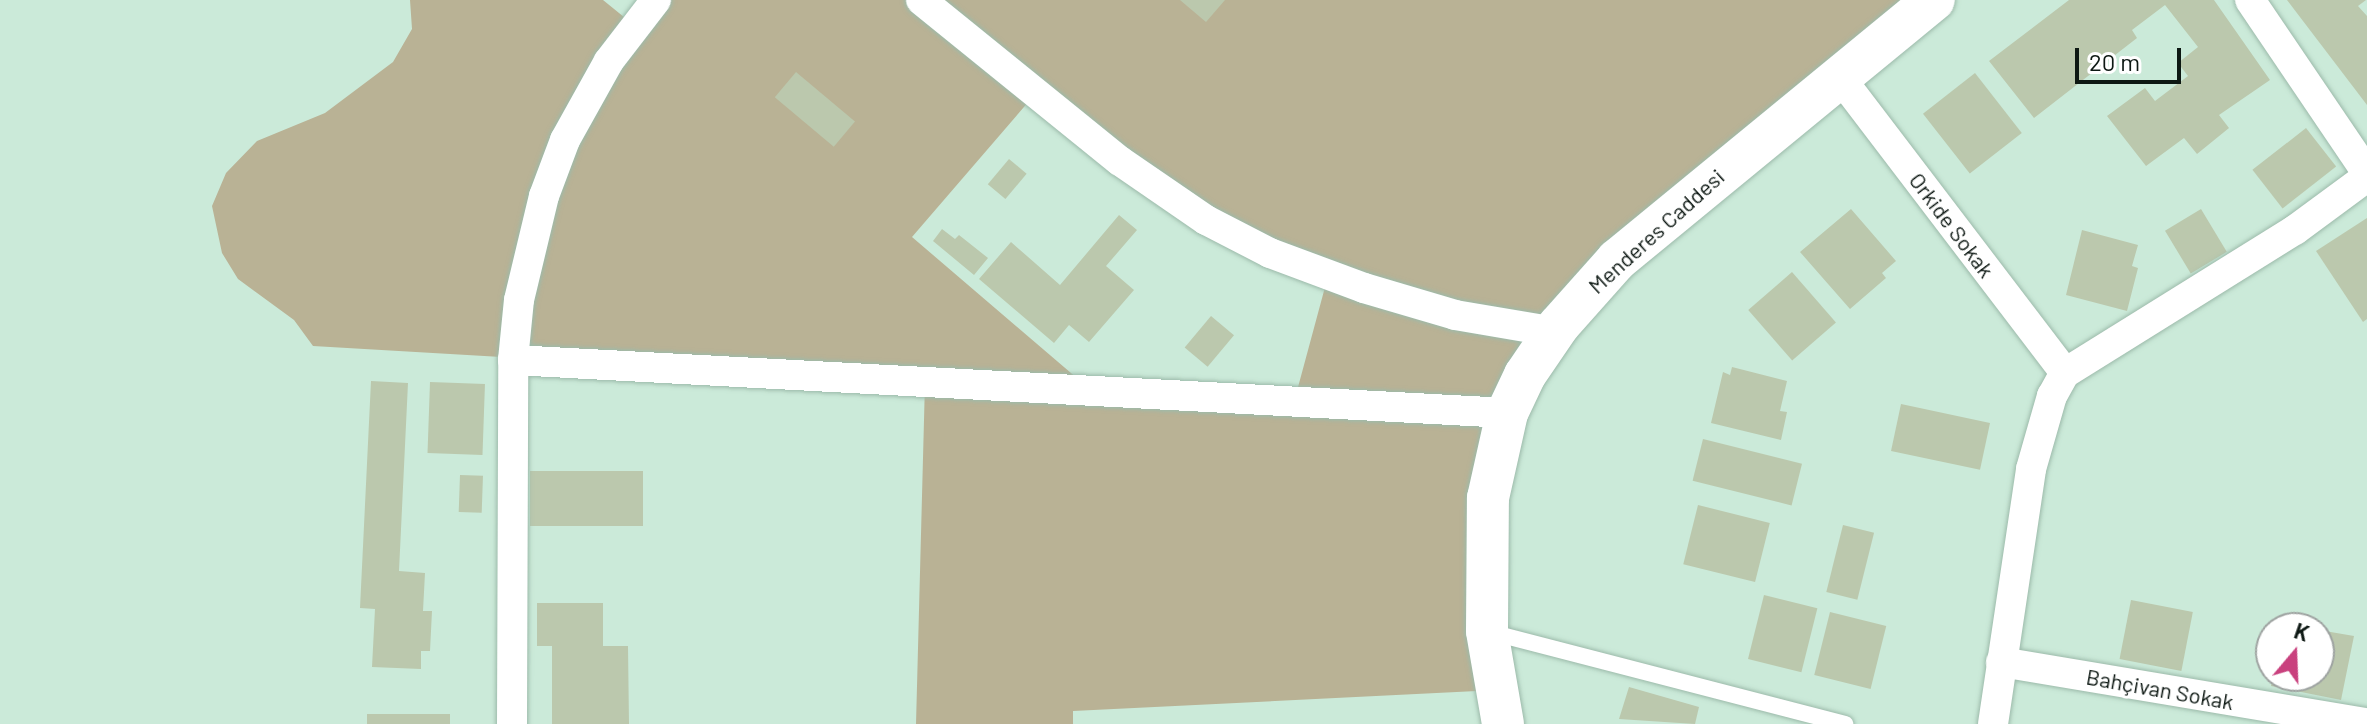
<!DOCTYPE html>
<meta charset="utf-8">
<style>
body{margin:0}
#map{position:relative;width:2367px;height:724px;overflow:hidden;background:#cbead9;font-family:Barlow,sans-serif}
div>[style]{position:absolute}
.green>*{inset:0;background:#b9b295}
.building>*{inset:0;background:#bbc8ad;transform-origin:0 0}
.roads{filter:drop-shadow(0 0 2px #9cbaaa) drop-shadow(0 0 2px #9cbaaa)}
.lane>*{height:16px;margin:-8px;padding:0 8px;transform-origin:8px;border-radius:8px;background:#fff}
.street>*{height:30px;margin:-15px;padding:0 15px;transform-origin:15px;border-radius:15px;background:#fff}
.secondary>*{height:42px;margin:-21px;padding:0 21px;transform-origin:21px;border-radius:21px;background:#fff}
span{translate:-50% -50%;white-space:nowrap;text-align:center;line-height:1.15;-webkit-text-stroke:6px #fff;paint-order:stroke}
.street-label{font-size:22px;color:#0d1813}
.north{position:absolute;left:2255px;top:612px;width:80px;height:80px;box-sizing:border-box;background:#fff;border:2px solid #9ea3a1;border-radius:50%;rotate:19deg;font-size:22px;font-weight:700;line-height:32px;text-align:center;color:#0d1813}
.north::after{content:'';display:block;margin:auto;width:28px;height:36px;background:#c9417e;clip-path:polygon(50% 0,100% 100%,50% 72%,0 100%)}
.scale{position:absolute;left:2075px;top:48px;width:106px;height:36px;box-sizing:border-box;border:4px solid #0d1813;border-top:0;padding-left:10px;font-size:24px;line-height:28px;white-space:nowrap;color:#0d1813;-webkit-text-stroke:6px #fff;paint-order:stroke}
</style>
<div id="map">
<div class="green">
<div style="clip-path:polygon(evenodd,410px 0,603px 0,635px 26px,656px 0,1934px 0,1673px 211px,1507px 413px,1497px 690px,1073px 711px,1073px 724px,916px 724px,925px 382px,313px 346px,294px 320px,238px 279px,222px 253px,212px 206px,226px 173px,257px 141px,325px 113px,393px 62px,412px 29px,410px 0,1036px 93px,1270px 253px,1328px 276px,1294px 402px,1092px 391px,912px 237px,1036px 93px)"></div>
</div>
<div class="building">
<div style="clip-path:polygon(1180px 0,1225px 0,1206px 22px)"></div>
<div style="clip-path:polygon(2069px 0,2214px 0,2270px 80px,2219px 115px,2229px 128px,2197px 154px,2184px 138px,2146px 166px,2107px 116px,2145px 88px,2155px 101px,2188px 76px,2178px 63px,2198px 47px,2165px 5px,2132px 30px,2137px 38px,2034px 118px,1989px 61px)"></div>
<div style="clip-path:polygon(2287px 0,2366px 0,2358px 6px,2367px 16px,2367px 105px)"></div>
<div style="left:796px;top:72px;width:77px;height:33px;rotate:40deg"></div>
<div style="left:1975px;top:73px;width:76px;height:66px;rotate:52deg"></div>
<div style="left:2306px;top:128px;width:49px;height:68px;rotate:52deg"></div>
<div style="left:1009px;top:159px;width:23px;height:33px;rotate:40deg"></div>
<div style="clip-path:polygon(1851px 209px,1896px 261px,1882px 273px,1886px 278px,1850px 309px,1800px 252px)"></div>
<div style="left:2201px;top:209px;width:50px;height:42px;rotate:59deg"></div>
<div style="clip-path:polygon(1119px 215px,1137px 230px,1106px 266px,1134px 290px,1089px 342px,1069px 325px,1054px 343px,979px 279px,1011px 242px,1060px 285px)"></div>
<div style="clip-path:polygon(2367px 218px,2367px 319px,2363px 322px,2316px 251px)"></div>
<div style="clip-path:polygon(942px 229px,955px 239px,959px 235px,988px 258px,974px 275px,933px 241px)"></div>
<div style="clip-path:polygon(2082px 230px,2138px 245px,2132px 266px,2138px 268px,2127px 311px,2066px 295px)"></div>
<div style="left:1792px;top:272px;width:67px;height:58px;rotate:49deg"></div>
<div style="left:1211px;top:316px;width:30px;height:41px;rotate:40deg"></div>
<div style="clip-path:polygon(1732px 367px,1787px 381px,1780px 411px,1787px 412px,1781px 440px,1711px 423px,1723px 372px,1730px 375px)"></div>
<div style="clip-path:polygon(371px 381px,408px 383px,399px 571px,425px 573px,423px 611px,432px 611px,430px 651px,421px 651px,421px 669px,372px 667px,375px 609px,360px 608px)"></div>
<div style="left:430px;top:382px;width:55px;height:71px;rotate:2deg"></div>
<div style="left:1901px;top:404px;width:91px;height:48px;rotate:12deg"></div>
<div style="left:1703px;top:439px;width:102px;height:43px;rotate:14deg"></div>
<div style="left:530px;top:471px;width:113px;height:55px"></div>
<div style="left:460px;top:475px;width:23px;height:37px;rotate:2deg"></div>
<div style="left:1698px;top:505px;width:74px;height:61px;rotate:14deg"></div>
<div style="left:1843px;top:525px;width:32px;height:69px;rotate:14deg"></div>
<div style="left:1764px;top:595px;width:55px;height:66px;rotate:14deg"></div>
<div style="left:2131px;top:600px;width:63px;height:60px;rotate:11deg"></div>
<div style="clip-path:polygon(537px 603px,603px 603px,603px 646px,628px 646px,629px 724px,552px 724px,552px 646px,537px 646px)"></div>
<div style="left:1830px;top:612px;width:58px;height:65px;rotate:14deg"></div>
<div style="clip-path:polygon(2319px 630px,2354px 636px,2341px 700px,2271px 686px,2273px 676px,2319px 676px)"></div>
<div style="clip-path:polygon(1629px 687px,1699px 707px,1695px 724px,1619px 719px)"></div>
<div style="left:367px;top:714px;width:83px;height:10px"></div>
</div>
<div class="roads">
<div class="lane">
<div style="left:1490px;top:632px;width:367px;rotate:14.5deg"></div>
</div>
<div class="street">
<div style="left:921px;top:0;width:256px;rotate:39deg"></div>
<div style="left:1120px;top:161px;width:104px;rotate:34.5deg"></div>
<div style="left:1206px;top:220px;width:72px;rotate:27.3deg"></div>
<div style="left:1270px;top:253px;width:100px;rotate:20.4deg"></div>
<div style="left:1364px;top:288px;width:95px;rotate:16.5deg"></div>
<div style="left:1455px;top:315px;width:101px;rotate:9.6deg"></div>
<div style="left:2250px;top:0;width:209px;rotate:55.9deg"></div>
<div style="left:1839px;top:76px;width:373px;rotate:52.7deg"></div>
<div style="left:513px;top:360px;width:995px;rotate:3.05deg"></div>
<div style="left:2001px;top:662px;width:371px;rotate:9.5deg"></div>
<div style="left:512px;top:724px;width:364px;rotate:-89.8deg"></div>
<div style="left:513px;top:360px;width:60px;rotate:-84.3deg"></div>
<div style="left:519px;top:300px;width:107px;rotate:-76.5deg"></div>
<div style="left:544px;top:196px;width:60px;rotate:-69.4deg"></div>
<div style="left:565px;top:140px;width:90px;rotate:-60.9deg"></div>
<div style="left:609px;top:61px;width:77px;rotate:-52.4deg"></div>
<div style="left:1993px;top:724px;width:258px;rotate:-81.5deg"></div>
<div style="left:2031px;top:469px;width:76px;rotate:-74deg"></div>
<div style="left:2052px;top:396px;width:26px;rotate:-61deg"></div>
<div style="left:2065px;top:373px;width:271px;rotate:-31.9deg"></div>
<div style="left:2295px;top:230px;width:89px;rotate:-36.4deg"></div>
</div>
<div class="secondary">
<div style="left:1503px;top:724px;width:94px;rotate:-99.8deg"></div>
<div style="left:1487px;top:631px;width:133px;rotate:-89.6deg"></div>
<div style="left:1488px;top:498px;width:87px;rotate:-77.4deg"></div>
<div style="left:1507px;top:413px;width:42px;rotate:-64.7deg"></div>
<div style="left:1525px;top:375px;width:60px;rotate:-55.8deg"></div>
<div style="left:1559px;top:325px;width:87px;rotate:-48.3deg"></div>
<div style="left:1617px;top:260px;width:410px;rotate:-39.4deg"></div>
</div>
</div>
<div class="street-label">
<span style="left:1952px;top:225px;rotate:53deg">Orkide Sokak</span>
<span style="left:1656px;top:231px;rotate:-42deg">Menderes Caddesi</span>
<span style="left:2160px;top:689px;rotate:10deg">Bahçivan Sokak</span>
</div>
<div class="north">K</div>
<div class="scale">20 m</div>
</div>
